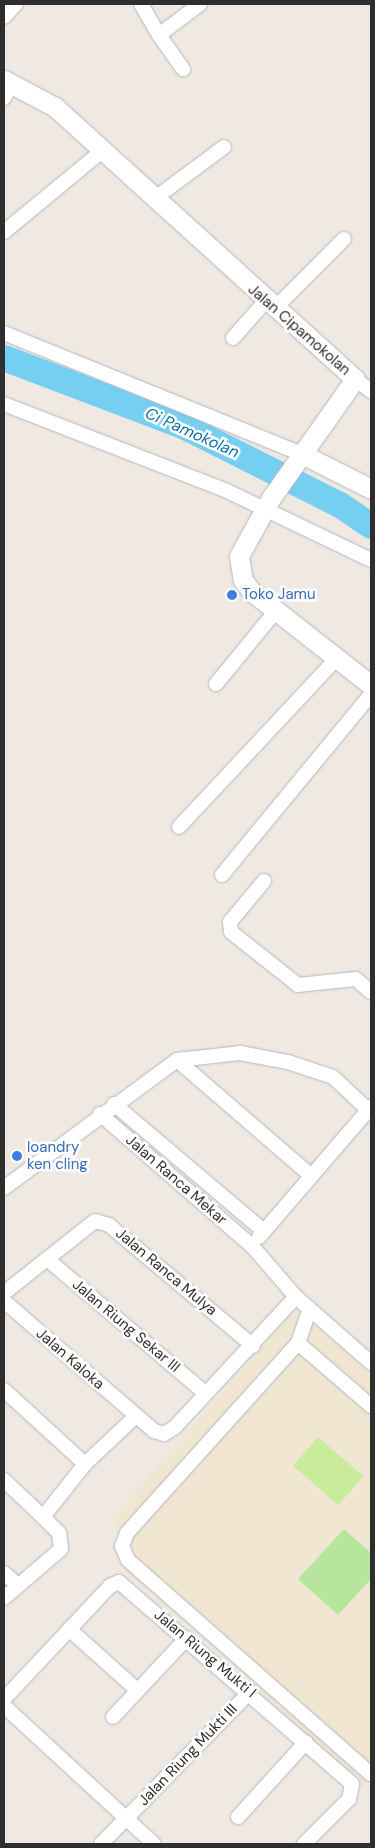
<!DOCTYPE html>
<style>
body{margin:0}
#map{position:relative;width:375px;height:1848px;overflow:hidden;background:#efe9e1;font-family:"DM Sans",sans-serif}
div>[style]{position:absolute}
.education>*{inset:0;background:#f0e6d1}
.green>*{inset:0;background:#b6e59e}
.pitch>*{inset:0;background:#c9ec9a;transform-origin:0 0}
.river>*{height:26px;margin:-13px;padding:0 13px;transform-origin:13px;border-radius:13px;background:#75cff0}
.roads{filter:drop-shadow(0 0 1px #b4b7c1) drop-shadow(0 0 1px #b4b7c1)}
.street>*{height:14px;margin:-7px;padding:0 7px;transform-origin:7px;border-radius:7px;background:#fff}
.secondary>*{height:19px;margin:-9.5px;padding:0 9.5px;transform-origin:9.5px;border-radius:9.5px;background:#fff}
.dots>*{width:14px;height:14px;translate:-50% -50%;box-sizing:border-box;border:2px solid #fff;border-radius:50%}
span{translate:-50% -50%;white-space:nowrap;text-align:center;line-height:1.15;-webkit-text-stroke:5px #fff;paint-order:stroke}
.street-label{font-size:15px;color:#2e2e2e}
.shop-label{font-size:15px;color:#366cbe}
.left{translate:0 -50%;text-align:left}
.water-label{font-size:16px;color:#0d6fa3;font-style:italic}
.frame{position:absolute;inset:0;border:5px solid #2e2e2e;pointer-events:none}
</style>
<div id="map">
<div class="education">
<div style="clip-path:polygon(290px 1315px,324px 1330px,371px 1373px,371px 1776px,359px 1789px,198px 1632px,122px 1569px,117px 1548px,124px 1530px,112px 1518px)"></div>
</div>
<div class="green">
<div style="clip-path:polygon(344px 1529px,371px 1553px,371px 1579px,338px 1615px,298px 1579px)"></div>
</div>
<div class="pitch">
<div style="left:318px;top:1437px;width:60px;height:38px;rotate:41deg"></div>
</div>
<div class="river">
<div style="left:4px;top:358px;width:191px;rotate:20.8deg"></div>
<div style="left:183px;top:426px;width:176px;rotate:26.7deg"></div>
<div style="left:340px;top:505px;width:37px;rotate:34deg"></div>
</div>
<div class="roads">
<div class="street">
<div style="left:141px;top:4px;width:36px;rotate:60deg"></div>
<div style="left:159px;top:35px;width:51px;rotate:-37.1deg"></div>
<div style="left:4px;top:17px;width:18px;rotate:-47deg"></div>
<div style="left:159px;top:35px;width:42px;rotate:54.8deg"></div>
<div style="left:4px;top:98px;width:16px;rotate:-60deg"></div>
<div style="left:154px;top:199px;width:87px;rotate:-36.6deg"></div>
<div style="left:4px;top:232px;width:127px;rotate:-39.6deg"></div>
<div style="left:274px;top:309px;width:99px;rotate:-45deg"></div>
<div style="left:4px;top:333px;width:322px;rotate:22.1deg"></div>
<div style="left:233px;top:338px;width:48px;rotate:-48.4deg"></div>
<div style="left:355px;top:379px;width:20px;rotate:37deg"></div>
<div style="left:4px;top:404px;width:239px;rotate:21.3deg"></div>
<div style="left:227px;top:491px;width:160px;rotate:25.6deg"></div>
<div style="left:216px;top:684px;width:93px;rotate:-50.7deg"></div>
<div style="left:179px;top:827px;width:231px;rotate:-46.9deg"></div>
<div style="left:222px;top:875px;width:234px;rotate:-50.5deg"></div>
<div style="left:264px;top:881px;width:53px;rotate:129.7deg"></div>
<div style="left:230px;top:922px;width:10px;rotate:84deg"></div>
<div style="left:231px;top:932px;width:85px;rotate:38.3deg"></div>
<div style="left:298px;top:985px;width:58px;rotate:-5.9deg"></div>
<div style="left:356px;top:979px;width:20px;rotate:41deg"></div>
<div style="left:177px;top:1060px;width:176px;rotate:40.8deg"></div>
<div style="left:114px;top:1104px;width:197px;rotate:40.3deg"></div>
<div style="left:100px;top:1114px;width:201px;rotate:41deg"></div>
<div style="left:252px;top:1246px;width:67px;rotate:49.2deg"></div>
<div style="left:296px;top:1297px;width:100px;rotate:41.3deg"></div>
<div style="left:4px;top:1188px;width:215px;rotate:-36.5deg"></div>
<div style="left:177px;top:1060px;width:63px;rotate:-6.3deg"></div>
<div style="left:240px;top:1053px;width:49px;rotate:10.6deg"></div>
<div style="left:288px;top:1062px;width:47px;rotate:18.4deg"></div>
<div style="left:333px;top:1077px;width:48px;rotate:43.3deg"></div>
<div style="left:259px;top:1237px;width:172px;rotate:-49.3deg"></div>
<div style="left:47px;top:1259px;width:207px;rotate:40.3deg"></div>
<div style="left:4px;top:1293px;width:116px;rotate:-38.4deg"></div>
<div style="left:95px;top:1221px;width:15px;rotate:16deg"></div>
<div style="left:109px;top:1225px;width:188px;rotate:40deg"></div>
<div style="left:4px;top:1301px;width:198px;rotate:40.9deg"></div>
<div style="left:154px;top:1431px;width:10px;rotate:17deg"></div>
<div style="left:164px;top:1434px;width:13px;rotate:-32deg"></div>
<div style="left:175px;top:1427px;width:178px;rotate:-47.1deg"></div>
<div style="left:298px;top:1343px;width:36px;rotate:-71deg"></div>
<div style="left:4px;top:1390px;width:110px;rotate:42.4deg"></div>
<div style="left:371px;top:1406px;width:96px;rotate:-139.2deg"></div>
<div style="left:298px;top:1343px;width:256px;rotate:132deg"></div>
<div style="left:127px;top:1533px;width:14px;rotate:111deg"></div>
<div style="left:122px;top:1546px;width:15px;rotate:67deg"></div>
<div style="left:128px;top:1560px;width:324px;rotate:41.4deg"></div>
<div style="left:4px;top:1480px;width:54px;rotate:43.5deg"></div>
<div style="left:4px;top:1573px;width:18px;rotate:41deg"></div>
<div style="left:4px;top:1598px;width:75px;rotate:-40.7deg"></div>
<div style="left:61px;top:1549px;width:16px;rotate:-97deg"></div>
<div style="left:59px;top:1533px;width:23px;rotate:-135deg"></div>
<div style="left:43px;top:1517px;width:68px;rotate:-51.6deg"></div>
<div style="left:85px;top:1464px;width:70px;rotate:-43.3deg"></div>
<div style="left:69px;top:1629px;width:91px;rotate:41.9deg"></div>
<div style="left:4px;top:1699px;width:155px;rotate:-46.8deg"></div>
<div style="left:110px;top:1586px;width:10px;rotate:-24deg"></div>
<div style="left:119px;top:1582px;width:308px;rotate:40.9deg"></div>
<div style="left:352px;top:1784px;width:15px;rotate:101deg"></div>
<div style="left:349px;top:1799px;width:64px;rotate:135deg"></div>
<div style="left:4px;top:1706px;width:204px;rotate:42.6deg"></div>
<div style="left:113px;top:1717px;width:108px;rotate:-46.9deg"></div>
<div style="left:238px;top:1817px;width:101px;rotate:-47.8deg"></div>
<div style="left:101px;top:1844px;width:213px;rotate:-45.6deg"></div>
</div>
<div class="secondary">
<div style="left:4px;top:80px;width:58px;rotate:27.9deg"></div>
<div style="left:55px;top:107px;width:405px;rotate:42.2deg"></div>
<div style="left:355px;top:379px;width:146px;rotate:125.2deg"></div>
<div style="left:271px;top:498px;width:66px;rotate:118.9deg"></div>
<div style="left:239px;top:556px;width:24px;rotate:81deg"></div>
<div style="left:243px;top:580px;width:14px;rotate:54deg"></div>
<div style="left:251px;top:591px;width:152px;rotate:38.1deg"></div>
<div style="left:302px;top:454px;width:77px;rotate:26.9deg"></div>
</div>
</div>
<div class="dots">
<div style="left:232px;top:595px;background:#3f7fe0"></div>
<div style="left:17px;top:1156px;background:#3f7fe0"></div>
</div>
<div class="street-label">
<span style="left:299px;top:330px;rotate:41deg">Jalan Cipamokolan</span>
<span style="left:176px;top:1180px;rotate:41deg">Jalan Ranca Mekar</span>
<span style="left:166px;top:1272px;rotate:40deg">Jalan Ranca Mulya</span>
<span style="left:126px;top:1326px;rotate:40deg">Jalan Riung Sekar III</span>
<span style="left:70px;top:1359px;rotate:41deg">Jalan Kaloka</span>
<span style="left:205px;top:1654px;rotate:40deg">Jalan Riung Mukti I</span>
<span style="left:188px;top:1755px;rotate:-46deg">Jalan Riung Mukti III</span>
</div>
<div class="shop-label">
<span class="left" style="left:242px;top:595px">Toko Jamu</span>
<span class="left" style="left:27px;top:1156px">loandry<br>ken cling</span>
</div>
<div class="water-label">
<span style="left:192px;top:433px;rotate:24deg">Ci Pamokolan</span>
</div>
<div class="frame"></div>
</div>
